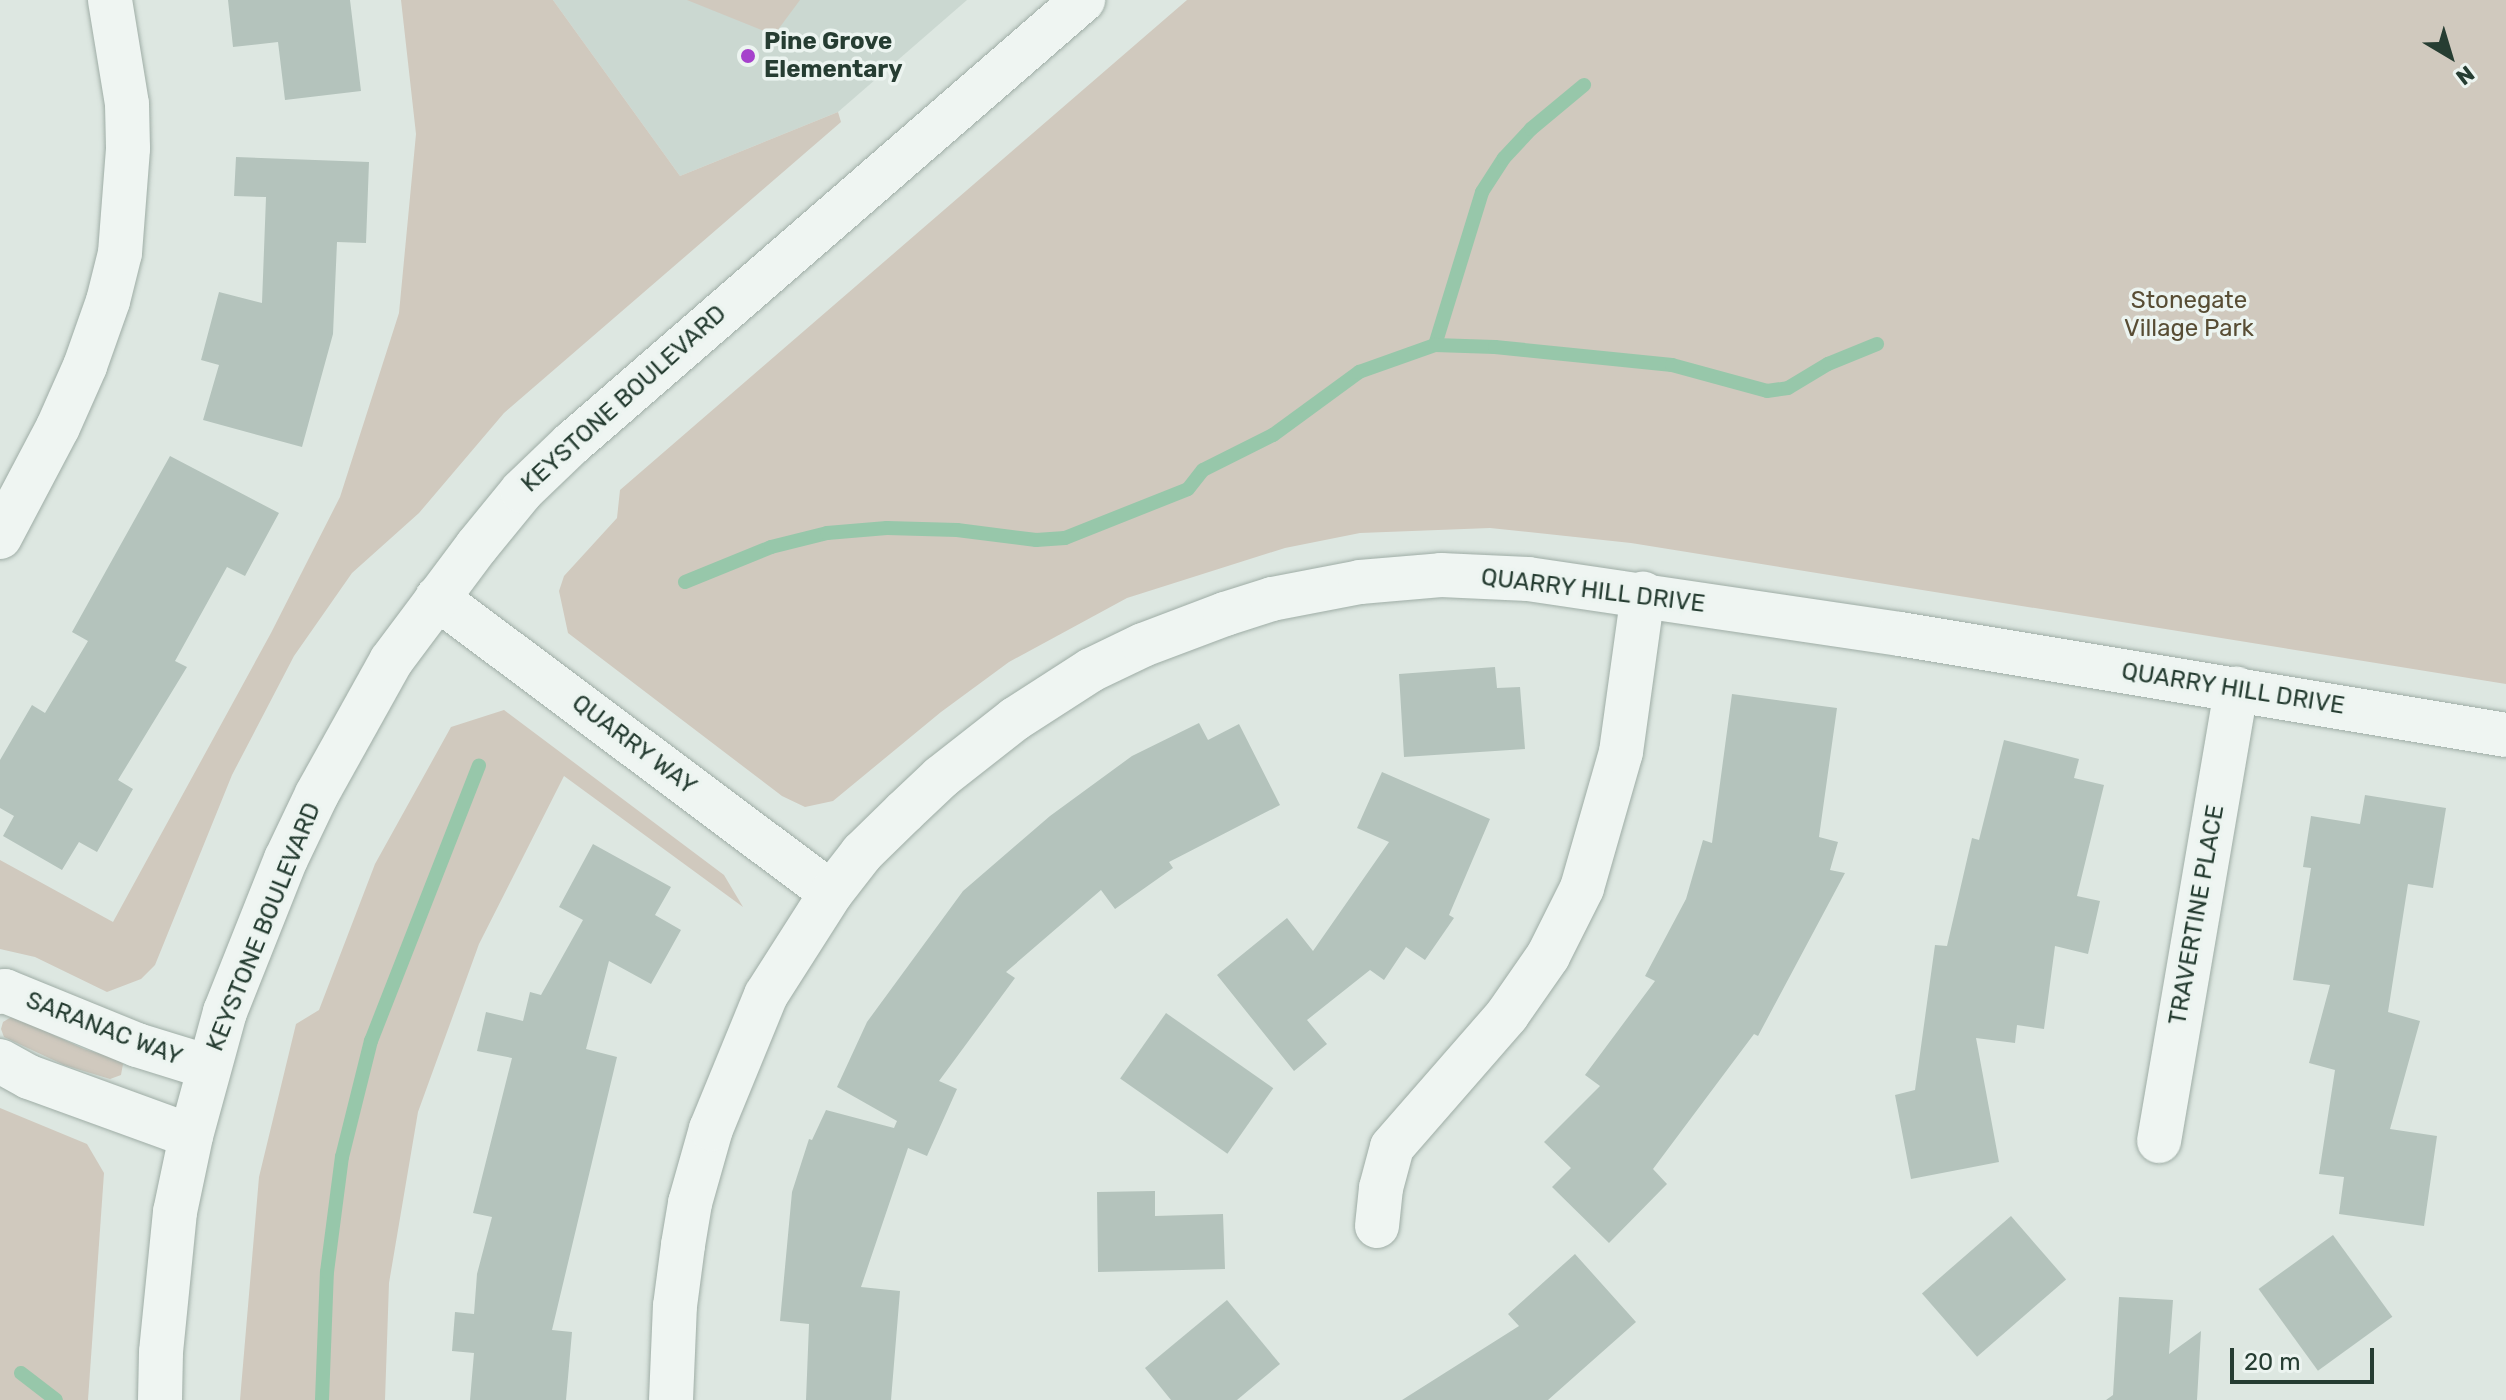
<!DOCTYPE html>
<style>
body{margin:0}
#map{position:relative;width:2506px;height:1400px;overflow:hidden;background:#dde7e1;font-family:Rubik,sans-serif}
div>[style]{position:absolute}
.built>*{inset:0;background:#cbd8d1}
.green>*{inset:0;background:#d0c9be}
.stream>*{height:14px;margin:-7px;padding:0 7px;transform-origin:7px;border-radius:7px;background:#97c7aa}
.building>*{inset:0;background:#b4c3bc;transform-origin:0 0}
.roads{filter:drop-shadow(0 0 2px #9fada6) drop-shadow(0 0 2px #9fada6)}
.minor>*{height:44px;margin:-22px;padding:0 22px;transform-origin:22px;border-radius:22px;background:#eff5f2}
.tertiary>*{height:44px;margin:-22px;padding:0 22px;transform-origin:22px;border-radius:22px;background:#eff5f2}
.dots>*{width:22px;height:22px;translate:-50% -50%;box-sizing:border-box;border:4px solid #ecf4f0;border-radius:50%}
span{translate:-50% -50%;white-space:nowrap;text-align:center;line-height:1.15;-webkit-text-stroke:7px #ecf4f0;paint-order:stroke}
.poi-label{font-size:24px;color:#263d32;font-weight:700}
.left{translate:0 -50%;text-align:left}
.park-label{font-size:24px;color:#584d34}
.street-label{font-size:24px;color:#263d32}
.north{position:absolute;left:2410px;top:16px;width:80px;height:80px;-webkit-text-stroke:6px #ecf4f0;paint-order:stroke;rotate:142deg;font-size:22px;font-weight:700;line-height:32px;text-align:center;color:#263d32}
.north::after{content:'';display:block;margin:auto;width:28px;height:36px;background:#263d32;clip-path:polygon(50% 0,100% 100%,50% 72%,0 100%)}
.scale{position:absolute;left:2230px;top:1348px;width:144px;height:36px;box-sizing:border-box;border:4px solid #263d32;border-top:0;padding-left:10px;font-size:24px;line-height:28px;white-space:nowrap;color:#263d32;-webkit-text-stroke:6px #ecf4f0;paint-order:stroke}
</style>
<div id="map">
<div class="built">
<div style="clip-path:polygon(553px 0,967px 0,838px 112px,680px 176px)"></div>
</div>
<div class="green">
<div style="clip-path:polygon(401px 0,553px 0,680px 176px,838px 112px,841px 122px,504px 413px,419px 513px,352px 573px,294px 656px,232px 775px,155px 965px,141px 979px,107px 992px,35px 957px,0 949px,0 860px,113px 922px,271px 633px,340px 497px,399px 313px,416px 134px)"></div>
<div style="clip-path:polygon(687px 0,800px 0,774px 35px)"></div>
<div style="clip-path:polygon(1187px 0,2506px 0,2506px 684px,1631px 543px,1490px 528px,1360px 533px,1285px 548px,1127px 598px,1009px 662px,941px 712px,833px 801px,805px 807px,782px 796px,568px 633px,559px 591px,564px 576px,617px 518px,620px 490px)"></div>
<div style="clip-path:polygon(504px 710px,724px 875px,743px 907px,564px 776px,479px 944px,418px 1112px,389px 1283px,385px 1400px,240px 1400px,259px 1177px,296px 1024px,319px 1010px,375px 864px,451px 727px)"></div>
<div style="clip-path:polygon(13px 1016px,84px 1049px,117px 1059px,123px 1064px,121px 1075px,110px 1079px,64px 1065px,4px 1037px,1px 1029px,3px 1022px)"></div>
<div style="clip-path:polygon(0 1108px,87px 1144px,104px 1173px,88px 1400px,0 1400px)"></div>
</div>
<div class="stream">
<div style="left:1435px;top:345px;width:160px;rotate:-72.9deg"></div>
<div style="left:1482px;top:192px;width:40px;rotate:-57.1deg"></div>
<div style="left:1504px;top:158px;width:40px;rotate:-47deg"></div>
<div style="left:1531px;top:129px;width:69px;rotate:-39.7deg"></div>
<div style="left:685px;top:582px;width:93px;rotate:-22.1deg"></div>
<div style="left:771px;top:547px;width:58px;rotate:-14deg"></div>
<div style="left:827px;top:533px;width:60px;rotate:-4.8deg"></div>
<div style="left:887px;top:528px;width:70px;rotate:1.6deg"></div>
<div style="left:957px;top:530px;width:80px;rotate:7.2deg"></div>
<div style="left:1036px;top:540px;width:29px;rotate:-4deg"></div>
<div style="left:1065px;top:538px;width:132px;rotate:-21.7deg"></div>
<div style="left:1188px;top:489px;width:24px;rotate:-52deg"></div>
<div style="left:1203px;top:470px;width:78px;rotate:-26.6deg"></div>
<div style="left:1273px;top:435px;width:107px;rotate:-36.2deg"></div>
<div style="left:1359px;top:372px;width:81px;rotate:-19.6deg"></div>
<div style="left:1435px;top:345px;width:60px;rotate:1.9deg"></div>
<div style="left:1495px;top:347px;width:178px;rotate:5.8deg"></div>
<div style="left:1672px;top:365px;width:98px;rotate:15.3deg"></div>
<div style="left:1767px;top:391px;width:21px;rotate:-8deg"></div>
<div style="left:1788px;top:388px;width:47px;rotate:-31deg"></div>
<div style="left:1828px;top:364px;width:53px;rotate:-22.2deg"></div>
<div style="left:21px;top:1373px;width:44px;rotate:37.6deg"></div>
<div style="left:322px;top:1400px;width:128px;rotate:-87.8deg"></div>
<div style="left:327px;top:1272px;width:116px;rotate:-82.6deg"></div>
<div style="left:342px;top:1157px;width:120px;rotate:-76deg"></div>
<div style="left:371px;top:1041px;width:296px;rotate:-68.6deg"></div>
</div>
<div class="building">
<div style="clip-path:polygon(228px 0,350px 0,361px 91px,285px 100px,278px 42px,233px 47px)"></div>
<div style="clip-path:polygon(236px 157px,369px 162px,366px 243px,337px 242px,333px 334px,302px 447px,203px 420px,219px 365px,201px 360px,219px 292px,262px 303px,266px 197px,234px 196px)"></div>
<div style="clip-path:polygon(170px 456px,279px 513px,245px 576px,227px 567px,175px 661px,187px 667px,118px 780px,133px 789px,97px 852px,79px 842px,62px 870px,3px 836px,14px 816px,0 808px,0 760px,32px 705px,45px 713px,88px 641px,72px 632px)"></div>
<div style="clip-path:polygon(1495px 667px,1497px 688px,1520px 687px,1525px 749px,1404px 757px,1399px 674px)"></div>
<div style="clip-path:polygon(1732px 694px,1837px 708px,1819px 837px,1838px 842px,1830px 870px,1845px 873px,1758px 1036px,1754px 1034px,1653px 1169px,1667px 1184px,1609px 1243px,1552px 1187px,1571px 1168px,1544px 1142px,1600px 1086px,1585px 1075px,1655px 981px,1645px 976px,1686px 899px,1703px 840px,1712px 843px)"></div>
<div style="clip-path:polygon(1199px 723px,1208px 740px,1239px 724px,1280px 805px,1169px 862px,1173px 868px,1115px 909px,1101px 890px,1006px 972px,1015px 978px,939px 1081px,957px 1089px,927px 1156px,908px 1148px,861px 1287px,900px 1291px,891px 1400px,806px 1400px,809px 1324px,780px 1321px,792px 1192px,809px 1139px,812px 1140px,826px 1110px,894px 1128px,897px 1121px,837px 1087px,867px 1022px,963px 891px,1050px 816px,1132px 756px)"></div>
<div style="clip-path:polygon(2004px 740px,2079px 759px,2074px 778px,2104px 785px,2077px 896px,2100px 901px,2088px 954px,2055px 946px,2044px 1029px,2017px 1025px,2015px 1043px,1976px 1038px,1999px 1162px,1911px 1179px,1895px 1095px,1915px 1090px,1935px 945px,1947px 946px,1972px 838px,1979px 840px)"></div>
<div style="clip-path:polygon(1382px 772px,1490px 819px,1449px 915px,1454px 918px,1425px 960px,1406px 947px,1384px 980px,1370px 970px,1307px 1020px,1327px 1044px,1294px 1071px,1217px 975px,1287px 918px,1313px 951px,1389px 842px,1357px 828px)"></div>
<div style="clip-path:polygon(2365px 795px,2446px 808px,2433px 888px,2408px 884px,2388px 1012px,2420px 1021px,2390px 1129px,2437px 1136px,2424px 1226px,2339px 1214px,2344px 1177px,2319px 1174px,2335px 1070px,2309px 1063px,2330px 985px,2293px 980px,2311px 868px,2303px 867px,2311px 816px,2360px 824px)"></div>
<div style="clip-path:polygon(593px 844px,671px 887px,655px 915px,681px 930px,651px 984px,609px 961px,586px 1049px,617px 1057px,552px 1330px,572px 1332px,566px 1400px,470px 1400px,474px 1353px,452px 1351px,455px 1312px,474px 1314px,477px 1274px,492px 1217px,473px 1213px,512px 1058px,477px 1051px,486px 1012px,523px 1021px,530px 992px,541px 995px,583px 920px,559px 907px)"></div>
<div style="left:1166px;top:1013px;width:131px;height:80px;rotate:35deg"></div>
<div style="clip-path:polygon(1155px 1191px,1155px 1216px,1223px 1214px,1225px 1269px,1098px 1272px,1097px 1192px)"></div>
<div style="left:2011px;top:1216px;width:84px;height:118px;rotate:49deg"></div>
<div style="left:2333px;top:1235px;width:101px;height:92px;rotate:54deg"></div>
<div style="clip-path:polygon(1575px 1254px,1636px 1322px,1548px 1400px,1402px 1400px,1519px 1326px,1508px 1314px)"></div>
<div style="clip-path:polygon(2119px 1297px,2173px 1300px,2169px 1354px,2201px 1331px,2197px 1400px,2106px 1400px,2113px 1395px)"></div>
<div style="clip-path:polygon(1227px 1300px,1280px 1364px,1237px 1400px,1171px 1400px,1145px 1368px)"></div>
</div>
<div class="roads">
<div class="minor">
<div style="left:0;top:537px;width:124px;rotate:-62.2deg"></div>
<div style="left:58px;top:427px;width:67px;rotate:-66.1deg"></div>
<div style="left:85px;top:366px;width:69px;rotate:-70.5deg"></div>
<div style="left:108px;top:301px;width:49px;rotate:-76deg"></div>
<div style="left:120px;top:253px;width:105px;rotate:-85.6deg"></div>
<div style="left:128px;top:148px;width:44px;rotate:-91.3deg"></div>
<div style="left:127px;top:104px;width:105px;rotate:-99.3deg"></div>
<div style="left:437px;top:598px;width:492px;rotate:36.8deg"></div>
<div style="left:0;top:992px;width:5px;rotate:-11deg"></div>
<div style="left:5px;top:991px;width:143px;rotate:22.2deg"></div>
<div style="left:137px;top:1045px;width:74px;rotate:17.2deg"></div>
<div style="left:0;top:1061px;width:33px;rotate:29deg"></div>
<div style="left:29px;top:1077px;width:172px;rotate:20deg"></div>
<div style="left:2159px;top:1141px;width:459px;rotate:-80.3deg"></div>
<div style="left:1377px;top:1226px;width:38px;rotate:-84deg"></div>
<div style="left:1381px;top:1188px;width:42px;rotate:-75deg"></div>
<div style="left:1392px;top:1147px;width:175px;rotate:-48.9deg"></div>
<div style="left:1507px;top:1015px;width:72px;rotate:-55.2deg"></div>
<div style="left:1548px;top:956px;width:76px;rotate:-63.4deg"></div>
<div style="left:1582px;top:888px;width:141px;rotate:-74deg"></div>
<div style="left:1621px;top:752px;width:160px;rotate:-82.1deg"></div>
<div style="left:671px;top:1400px;width:94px;rotate:-87.6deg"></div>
<div style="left:675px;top:1306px;width:62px;rotate:-82.5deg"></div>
<div style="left:683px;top:1245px;width:43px;rotate:-80.5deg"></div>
<div style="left:690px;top:1203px;width:77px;rotate:-74.2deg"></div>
<div style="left:711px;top:1129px;width:145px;rotate:-67.7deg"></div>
<div style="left:766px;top:995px;width:121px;rotate:-57.5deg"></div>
<div style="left:831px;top:893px;width:51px;rotate:-52.2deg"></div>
<div style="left:862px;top:853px;width:59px;rotate:-44.3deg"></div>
<div style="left:904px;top:812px;width:51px;rotate:-43.4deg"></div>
<div style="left:941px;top:777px;width:94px;rotate:-38.1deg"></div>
<div style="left:1015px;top:719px;width:90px;rotate:-32.8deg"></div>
<div style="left:1091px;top:670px;width:58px;rotate:-25.7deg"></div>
<div style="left:1143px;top:645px;width:88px;rotate:-20.7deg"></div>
<div style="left:1225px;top:614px;width:49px;rotate:-17.7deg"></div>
<div style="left:1272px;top:599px;width:90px;rotate:-10.9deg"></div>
<div style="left:1360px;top:582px;width:81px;rotate:-4.9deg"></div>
<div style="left:1441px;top:575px;width:87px;rotate:2.6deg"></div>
<div style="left:1528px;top:579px;width:376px;rotate:8.4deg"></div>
<div style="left:1900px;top:634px;width:614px;rotate:9.46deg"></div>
</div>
<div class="tertiary">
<div style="left:160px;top:1400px;width:48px;rotate:-88.8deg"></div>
<div style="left:161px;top:1352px;width:141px;rotate:-84.3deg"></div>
<div style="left:175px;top:1212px;width:78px;rotate:-78.1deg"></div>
<div style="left:191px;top:1136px;width:129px;rotate:-74.7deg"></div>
<div style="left:225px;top:1012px;width:165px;rotate:-68.3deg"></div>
<div style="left:286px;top:859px;width:72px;rotate:-64.5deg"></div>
<div style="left:317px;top:794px;width:152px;rotate:-60.9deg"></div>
<div style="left:391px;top:661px;width:144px;rotate:-53.2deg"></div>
<div style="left:477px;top:546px;width:71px;rotate:-50.7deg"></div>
<div style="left:522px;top:491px;width:68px;rotate:-43.8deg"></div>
<div style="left:571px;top:444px;width:678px;rotate:-40.93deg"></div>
</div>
</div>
<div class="dots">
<div style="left:748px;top:56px;background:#a641cc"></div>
</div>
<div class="poi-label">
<span class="left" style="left:764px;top:56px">Pine Grove<br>Elementary</span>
</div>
<div class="park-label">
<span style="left:2189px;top:315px">Stonegate<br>Village Park</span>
</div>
<div class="street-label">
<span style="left:624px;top:399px;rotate:-42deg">KEYSTONE BOULEVARD</span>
<span style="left:1593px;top:591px;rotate:7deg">QUARRY HILL DRIVE</span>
<span style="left:2233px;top:689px;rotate:9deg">QUARRY HILL DRIVE</span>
<span style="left:634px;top:745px;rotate:37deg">QUARRY WAY</span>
<span style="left:2197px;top:915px;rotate:-80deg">TRAVERTINE PLACE</span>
<span style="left:264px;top:927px;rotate:-68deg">KEYSTONE BOULEVARD</span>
<span style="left:104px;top:1029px;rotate:21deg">SARANAC WAY</span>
</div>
<div class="north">N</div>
<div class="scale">20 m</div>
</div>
